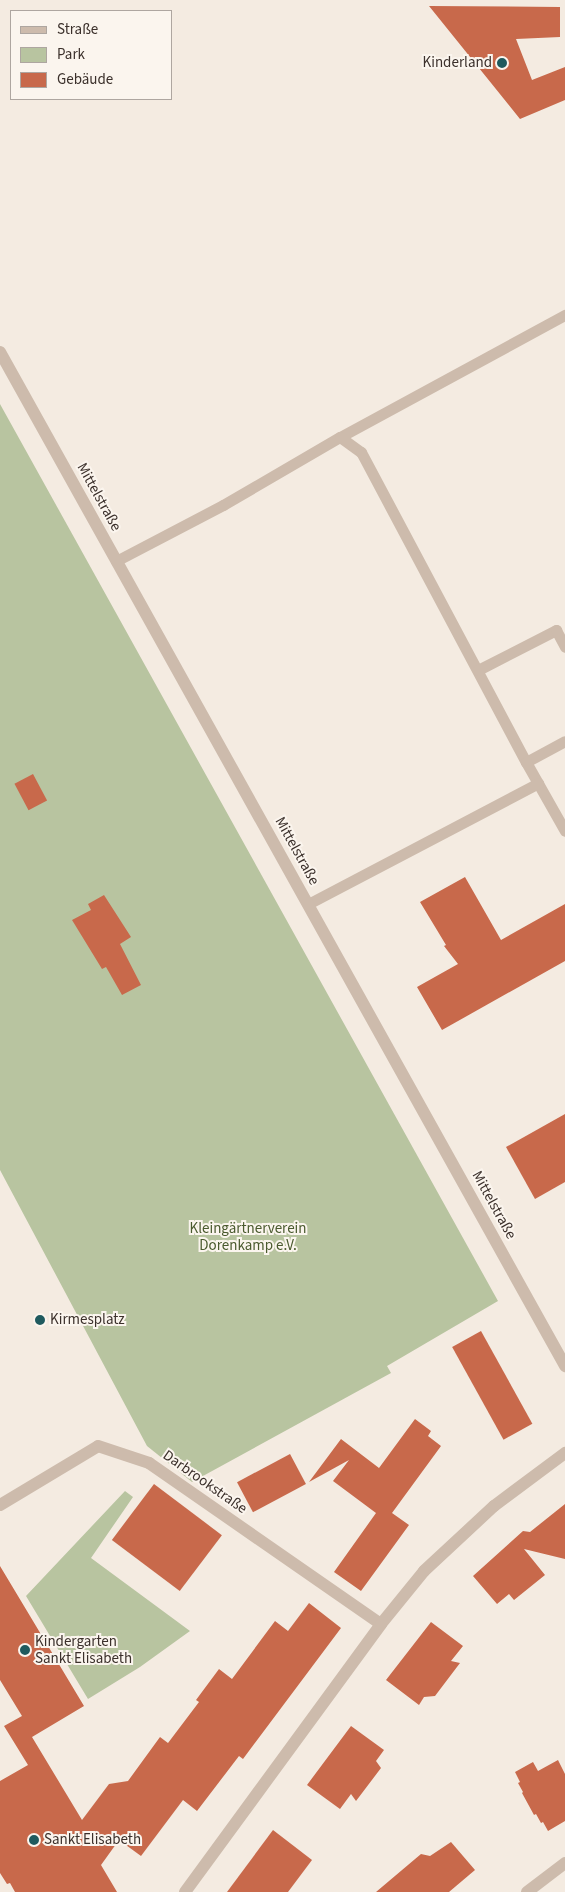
<!DOCTYPE html>
<meta charset="utf-8">
<style>
body{margin:0}
#map{position:relative;width:565px;height:1892px;overflow:hidden;background:#f4ebe1;font-family:"Source Sans 3",sans-serif}
div>[style]{position:absolute}
.green>*{inset:0;background:#b8c4a0}
.building>*{inset:0;background:#c8694b;transform-origin:0 0}
.lane>*{height:11px;margin:-5.5px;padding:0 5.5px;transform-origin:5.5px;border-radius:5.5px;background:#cdbbac}
.street>*{height:12px;margin:-6px;padding:0 6px;transform-origin:6px;border-radius:6px;background:#cdbbac}
.dots>*{width:14px;height:14px;translate:-50% -50%;box-sizing:border-box;border:2px solid #fbf5ee;border-radius:50%}
span{translate:-50% -50%;white-space:nowrap;text-align:center;line-height:1.15;-webkit-text-stroke:4px #fbf5ee;paint-order:stroke}
.poi-label{font-size:15px;color:#3b302b}
.right{translate:-100% -50%;text-align:right}
.left{translate:0 -50%;text-align:left}
.street-label{font-size:15px;color:#3b302b}
.park-label{font-size:15px;color:#4a5a2e}
.legend{position:absolute;left:10px;top:10px;width:162px;height:90px;box-sizing:border-box;background:#fbf5ee;border:1px solid #aea6a0;margin:0;padding:6px 9px;list-style:none;font-size:15px;color:#3b302b}
.legend li{display:flex;align-items:center;gap:10px;height:25px}
.legend b{width:25px;border:1px solid #aea6a0}
</style>
<div id="map">
<div class="green">
<div style="clip-path:polygon(0 404px,498px 1301px,387px 1366px,391px 1373px,192px 1482px,147px 1446px,0 1170px)"></div>
<div style="clip-path:polygon(125px 1491px,133px 1497px,91px 1558px,190px 1631px,140px 1667px,88px 1699px,26px 1596px)"></div>
</div>
<div class="building">
<div style="clip-path:polygon(429px 6px,560px 7px,560px 37px,516px 39px,532px 80px,565px 67px,565px 100px,520px 119px)"></div>
<div style="left:33px;top:774px;width:30px;height:21px;rotate:62deg"></div>
<div style="clip-path:polygon(465px 877px,501px 940px,565px 904px,565px 961px,442px 1030px,417px 987px,458px 964px,444px 946px,446px 945px,420px 902px)"></div>
<div style="clip-path:polygon(104px 895px,131px 937px,120px 944px,141px 985px,122px 995px,106px 967px,102px 969px,72px 920px,91px 910px,88px 904px)"></div>
<div style="clip-path:polygon(565px 1114px,565px 1182px,535px 1199px,506px 1147px)"></div>
<div style="left:481px;top:1331px;width:106px;height:33px;rotate:61deg"></div>
<div style="clip-path:polygon(415px 1419px,431px 1431px,428px 1436px,441px 1446px,392px 1513px,409px 1525px,361px 1591px,334px 1572px,376px 1513px,333px 1481px,349px 1460px,309px 1482px,341px 1439px,379px 1468px)"></div>
<div style="left:290px;top:1454px;width:34px;height:60px;rotate:62deg"></div>
<div style="left:154px;top:1484px;width:85px;height:70px;rotate:37deg"></div>
<div style="clip-path:polygon(565px 1504px,565px 1559px,524px 1549px,545px 1575px,514px 1600px,509px 1594px,497px 1604px,473px 1576px,523px 1531px,530px 1532px)"></div>
<div style="clip-path:polygon(0 1566px,84px 1706px,32px 1737px,82px 1820px,109px 1784px,128px 1781px,160px 1737px,168px 1743px,199px 1702px,196px 1700px,219px 1669px,232px 1679px,275px 1621px,288px 1631px,309px 1603px,341px 1628px,243px 1759px,239px 1756px,197px 1811px,183px 1800px,141px 1856px,119px 1840px,101px 1865px,117px 1892px,15px 1892px,10px 1883px,7px 1884px,0 1873px,0 1781px,28px 1765px,4px 1726px,22px 1716px,0 1680px)"></div>
<div style="clip-path:polygon(431px 1622px,463px 1646px,451px 1661px,460px 1663px,435px 1696px,424px 1697px,419px 1705px,386px 1680px)"></div>
<div style="clip-path:polygon(351px 1726px,384px 1750px,376px 1761px,381px 1768px,356px 1801px,351px 1794px,340px 1809px,307px 1785px)"></div>
<div style="clip-path:polygon(558px 1760px,565px 1774px,565px 1821px,548px 1831px,543px 1822px,541px 1823px,536px 1814px,534px 1815px,522px 1793px,523px 1792px,518px 1783px,520px 1782px,515px 1772px,533px 1762px,538px 1771px)"></div>
<div style="clip-path:polygon(273px 1830px,312px 1860px,288px 1892px,227px 1892px)"></div>
<div style="clip-path:polygon(451px 1842px,475px 1870px,449px 1892px,376px 1892px,421px 1854px,430px 1856px)"></div>
</div>
<div class="lane">
<div style="left:340px;top:437px;width:256px;rotate:-28.5deg"></div>
<div style="left:116px;top:561px;width:121px;rotate:-27.6deg"></div>
<div style="left:223px;top:505px;width:135px;rotate:-30.2deg"></div>
<div style="left:340px;top:437px;width:26px;rotate:36deg"></div>
<div style="left:361px;top:452px;width:351px;rotate:62deg"></div>
<div style="left:526px;top:762px;width:44px;rotate:-28.3deg"></div>
<div style="left:478px;top:670px;width:88px;rotate:-27.1deg"></div>
<div style="left:556px;top:630px;width:19px;rotate:62deg"></div>
<div style="left:526px;top:762px;width:79px;rotate:60.5deg"></div>
<div style="left:308px;top:904px;width:260px;rotate:-27.7deg"></div>
</div>
<div class="street">
<div style="left:0;top:352px;width:1161px;rotate:60.87deg"></div>
<div style="left:0;top:1505px;width:114px;rotate:-31deg"></div>
<div style="left:98px;top:1446px;width:54px;rotate:18.4deg"></div>
<div style="left:149px;top:1463px;width:282px;rotate:34.8deg"></div>
<div style="left:185px;top:1892px;width:332px;rotate:-53.8deg"></div>
<div style="left:381px;top:1624px;width:68px;rotate:-50.9deg"></div>
<div style="left:424px;top:1571px;width:96px;rotate:-42.9deg"></div>
<div style="left:494px;top:1506px;width:89px;rotate:-36.7deg"></div>
<div style="left:527px;top:1892px;width:48px;rotate:-37.3deg"></div>
</div>
<div class="dots">
<div style="left:502px;top:63px;background:#1f5a5e"></div>
<div style="left:40px;top:1320px;background:#1f5a5e"></div>
<div style="left:25px;top:1650px;background:#1f5a5e"></div>
<div style="left:34px;top:1840px;background:#1f5a5e"></div>
</div>
<div class="poi-label">
<span class="right" style="left:492px;top:63px">Kinderland</span>
<span class="left" style="left:50px;top:1320px">Kirmesplatz</span>
<span class="left" style="left:35px;top:1650px">Kindergarten<br>Sankt Elisabeth</span>
<span class="left" style="left:44px;top:1840px">Sankt Elisabeth</span>
</div>
<div class="street-label">
<span style="left:99px;top:497px;rotate:61deg">Mittelstraße</span>
<span style="left:297px;top:851px;rotate:61deg">Mittelstraße</span>
<span style="left:494px;top:1205px;rotate:61deg">Mittelstraße</span>
<span style="left:205px;top:1482px;rotate:35deg">Darbrookstraße</span>
</div>
<div class="park-label">
<span style="left:248px;top:1237px">Kleingärtnerverein<br>Dorenkamp e.V.</span>
</div>
<ul class="legend">
<li><b style="height:6px;background:#cdbbac"></b>Straße</li>
<li><b style="height:14px;background:#b8c4a0"></b>Park</li>
<li><b style="height:14px;background:#c8694b"></b>Gebäude</li>
</ul>
</div>
